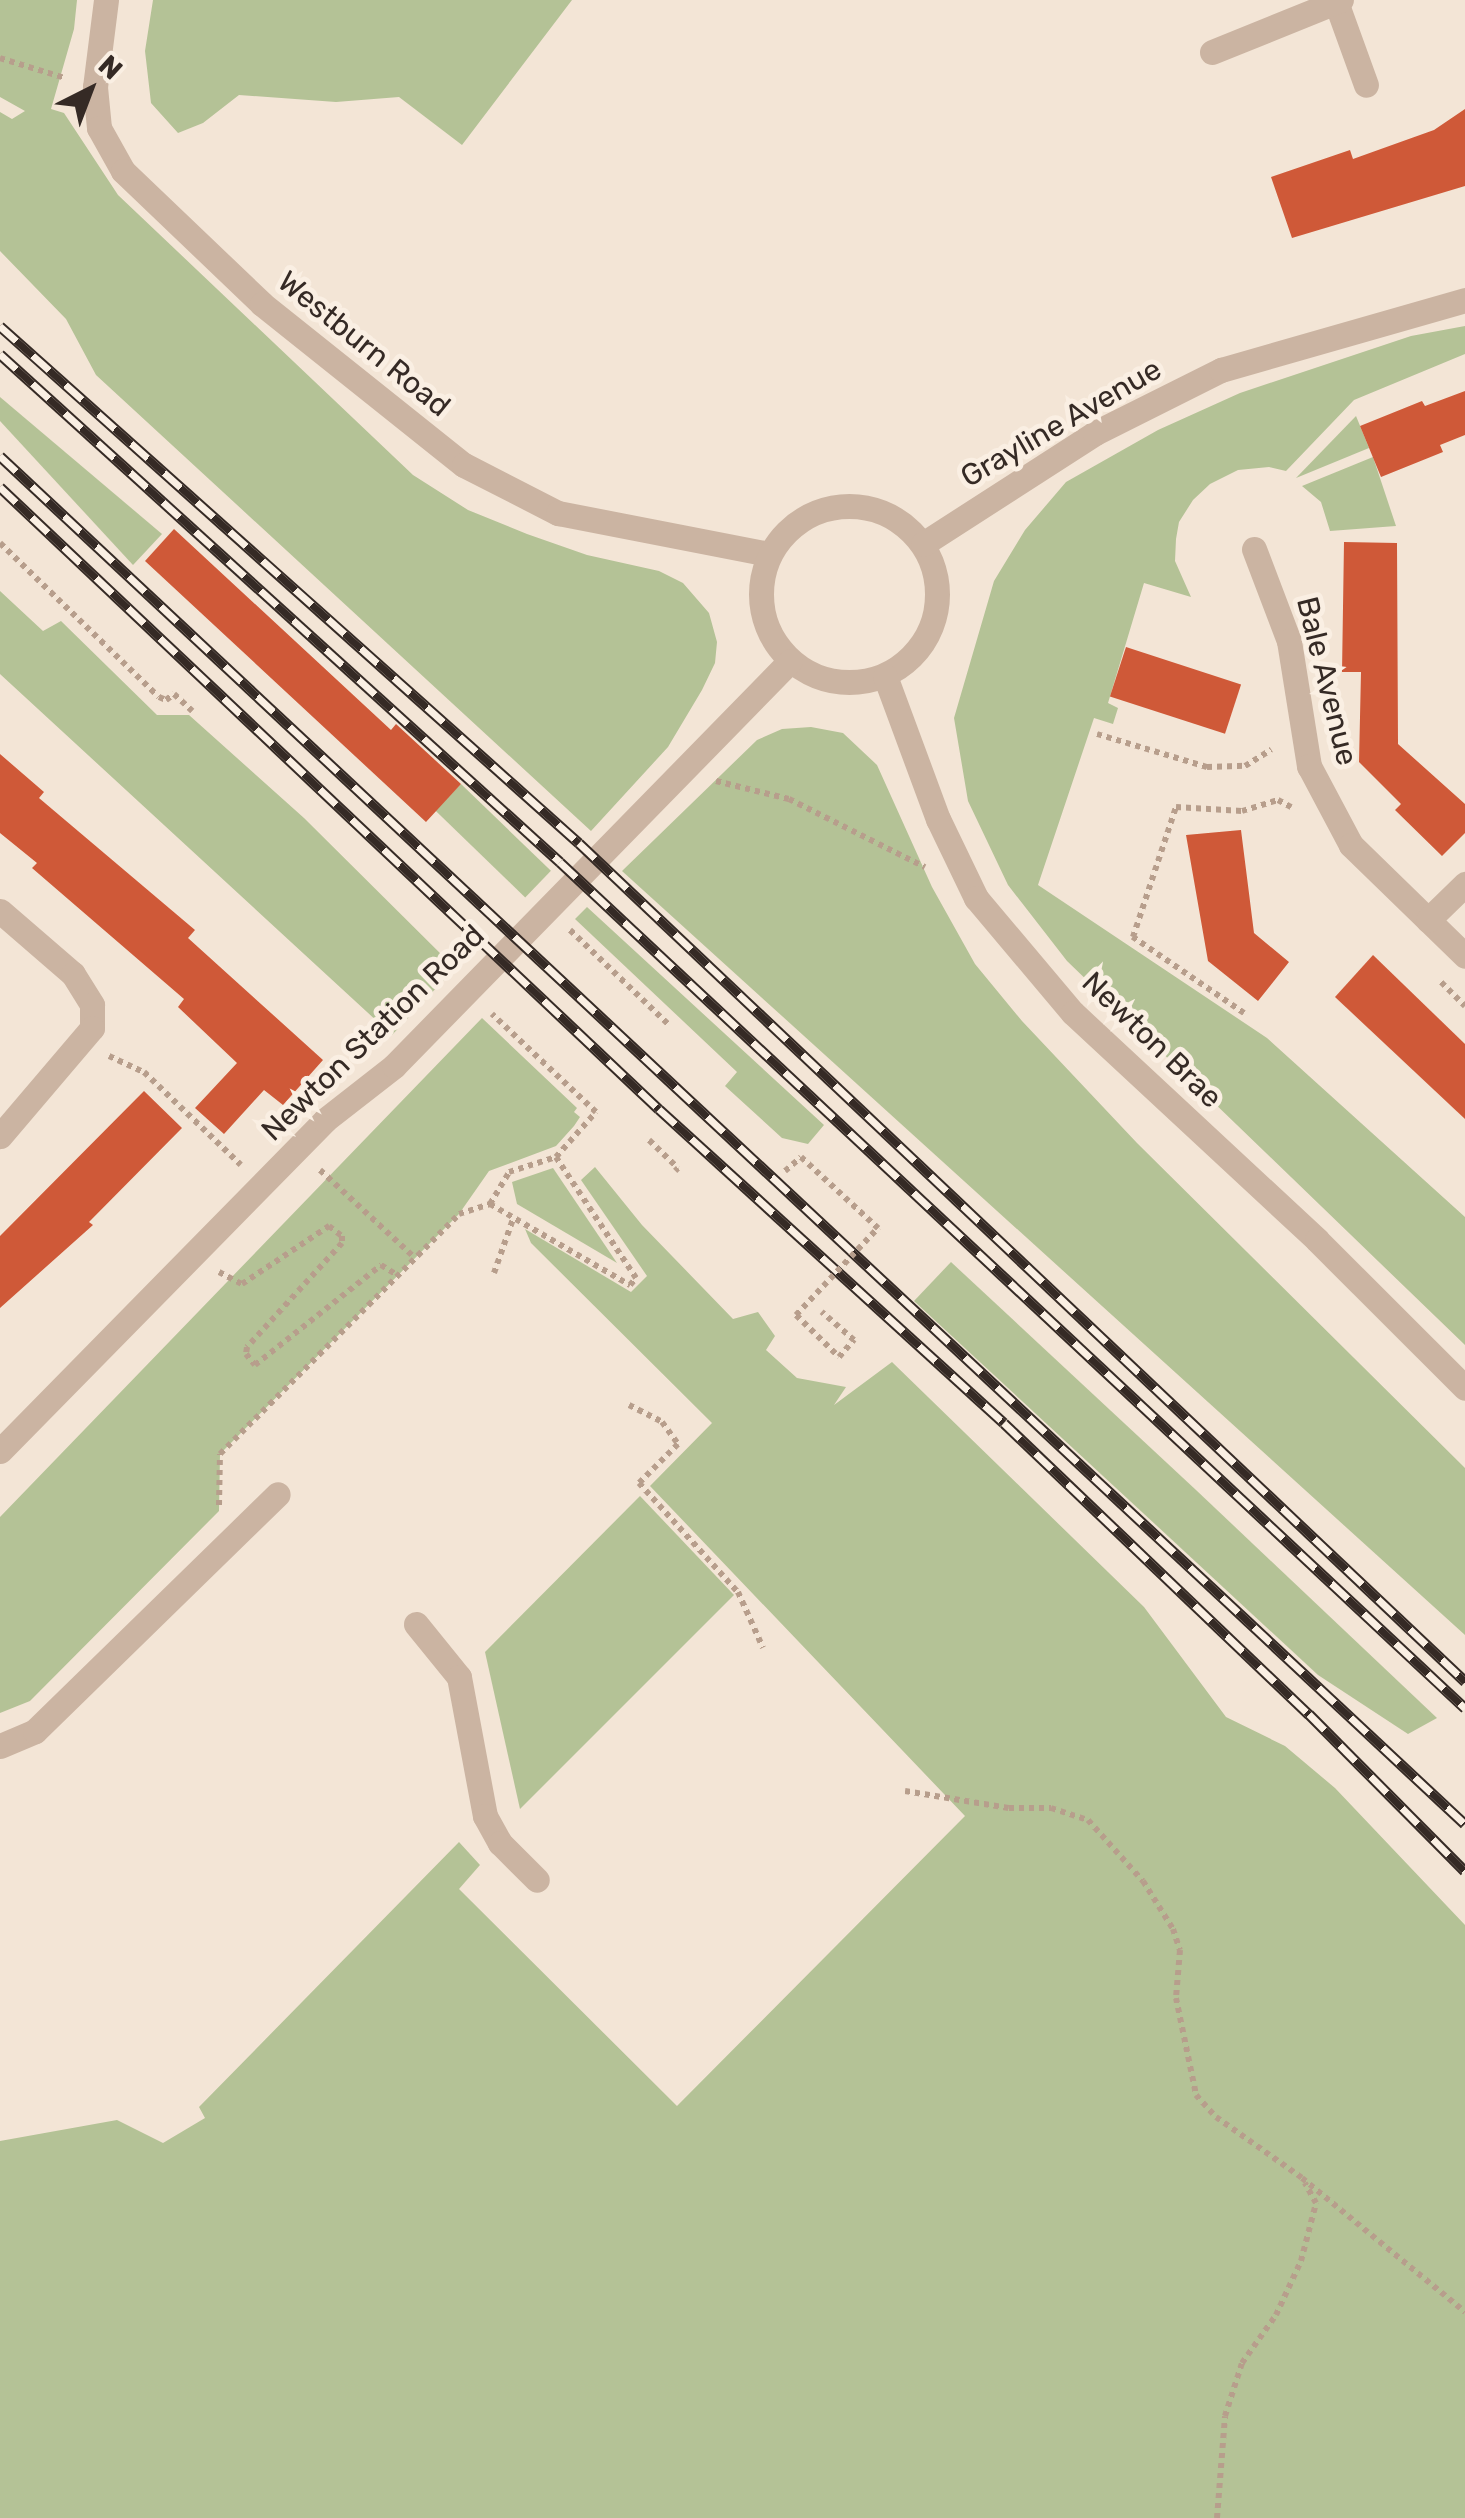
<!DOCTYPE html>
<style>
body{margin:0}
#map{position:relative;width:1465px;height:2518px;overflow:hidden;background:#f3e5d6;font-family:Rubik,sans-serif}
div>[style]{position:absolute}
.green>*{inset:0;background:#b4c296;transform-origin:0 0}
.building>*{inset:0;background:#cf5938;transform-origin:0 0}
.path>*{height:6px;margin-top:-3px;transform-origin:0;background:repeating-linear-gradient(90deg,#b79e8c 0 5px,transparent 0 10px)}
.minor>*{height:25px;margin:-12.5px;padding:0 12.5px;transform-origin:12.5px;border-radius:12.5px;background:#cbb4a2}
.minor>.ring{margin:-12.5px;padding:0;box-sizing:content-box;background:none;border:25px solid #cbb4a2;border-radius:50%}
.rail>*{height:11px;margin-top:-5.5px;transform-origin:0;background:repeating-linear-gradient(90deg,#faefe3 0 22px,#352a25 0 44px);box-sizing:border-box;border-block:2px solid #352a25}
.path-bridge>*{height:6px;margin-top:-3px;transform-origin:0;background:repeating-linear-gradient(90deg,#b79e8c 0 5px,transparent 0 10px)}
span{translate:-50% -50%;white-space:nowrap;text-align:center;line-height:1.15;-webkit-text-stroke:10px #faefe3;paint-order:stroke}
.street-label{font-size:30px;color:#352a25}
.north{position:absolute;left:40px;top:40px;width:100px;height:100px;-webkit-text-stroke:8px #faefe3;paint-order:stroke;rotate:42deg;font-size:28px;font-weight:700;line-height:40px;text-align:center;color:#352a25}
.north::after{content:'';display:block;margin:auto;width:35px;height:45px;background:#352a25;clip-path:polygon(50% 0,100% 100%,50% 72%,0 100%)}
</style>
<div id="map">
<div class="green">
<div style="clip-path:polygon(0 0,77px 0,74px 29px,51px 109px,64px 113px,118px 195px,413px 475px,468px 510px,527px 534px,587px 555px,659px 571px,683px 583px,709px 613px,717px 642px,715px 663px,702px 690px,668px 747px,591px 831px,96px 375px,66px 319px,0 251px,0 112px,12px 119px,25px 111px,0 97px)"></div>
<div style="clip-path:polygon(153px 0,572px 0,462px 145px,399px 97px,336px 102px,239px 95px,203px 123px,178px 133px,151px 103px,145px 51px)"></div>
<div style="clip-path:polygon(1465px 326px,1465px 354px,1354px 400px,1286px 471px,1269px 467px,1238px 470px,1210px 484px,1193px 500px,1179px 522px,1176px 539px,1175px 561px,1191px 597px,1144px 583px,1108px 703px,1118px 708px,1113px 724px,1094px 718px,1038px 885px,1267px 1038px,1465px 1217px,1465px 1345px,1067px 961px,1008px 885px,968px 801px,954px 718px,994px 581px,1025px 530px,1066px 482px,1158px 430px,1240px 393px,1411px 336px)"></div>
<div style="clip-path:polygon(0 397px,162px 534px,133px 565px,0 421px)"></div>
<div style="clip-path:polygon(1356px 416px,1369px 448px,1296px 478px)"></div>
<div style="clip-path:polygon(1373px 457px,1396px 526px,1330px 531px,1321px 502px,1302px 486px)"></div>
<div style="clip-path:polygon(0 591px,43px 631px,61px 621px,157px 715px,189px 715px,304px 818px,455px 968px,392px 1035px,0 674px)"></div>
<div style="clip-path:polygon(811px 727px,843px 733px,877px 765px,932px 887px,975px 964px,1022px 1021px,1137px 1143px,1465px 1468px,1465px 1635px,622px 871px,757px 740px,782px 729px)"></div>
<div style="left:461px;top:784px;width:125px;height:37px;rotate:44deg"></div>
<div style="clip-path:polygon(587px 907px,824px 1125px,808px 1144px,782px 1138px,725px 1086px,737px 1072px,575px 919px)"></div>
<div style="clip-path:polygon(482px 1018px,577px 1108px,574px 1112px,580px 1117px,574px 1126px,556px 1146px,489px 1171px,459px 1214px,220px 1454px,219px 1511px,30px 1701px,0 1713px,0 1517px)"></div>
<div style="clip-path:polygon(595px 1167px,642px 1225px,733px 1319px,758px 1312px,775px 1336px,766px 1350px,797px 1378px,846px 1387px,834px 1405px,892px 1362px,1144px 1607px,1226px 1717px,1285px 1746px,1335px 1788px,1465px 1925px,1465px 2518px,0 2518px,0 2141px,117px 2120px,163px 2143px,205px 2118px,199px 2107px,459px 1842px,480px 1865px,459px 1889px,677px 2106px,965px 1816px,650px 1486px,712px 1423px,531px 1243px,525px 1229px,631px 1292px,647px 1276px,581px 1180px)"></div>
<div style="clip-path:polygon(553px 1168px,617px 1263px,517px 1204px,512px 1182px)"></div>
<div style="clip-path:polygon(951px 1262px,1196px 1490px,1437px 1718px,1408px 1734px,1318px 1675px,914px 1301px)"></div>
<div style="clip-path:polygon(640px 1496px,734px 1595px,520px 1809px,485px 1652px)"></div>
</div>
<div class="building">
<div style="clip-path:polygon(1465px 109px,1465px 186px,1292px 238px,1271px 177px,1350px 150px,1353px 159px,1406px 140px,1434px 130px)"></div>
<div style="clip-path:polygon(1465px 391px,1465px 435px,1440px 445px,1443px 452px,1381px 477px,1360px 426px,1422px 401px,1425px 406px)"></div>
<div style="clip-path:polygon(174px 529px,391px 730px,396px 724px,461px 784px,426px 822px,145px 561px)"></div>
<div style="clip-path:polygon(1344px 542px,1397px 543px,1398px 744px,1465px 804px,1465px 833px,1442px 856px,1395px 810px,1401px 804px,1359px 762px,1361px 672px,1342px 672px)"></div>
<div style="left:1126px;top:647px;width:121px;height:52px;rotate:18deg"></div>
<div style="clip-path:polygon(0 754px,44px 792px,39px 798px,195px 930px,188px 938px,323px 1060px,283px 1105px,264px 1090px,224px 1134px,195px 1108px,237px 1063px,178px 1007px,184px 999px,32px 868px,37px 863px,0 833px)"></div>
<div style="clip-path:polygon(1241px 830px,1254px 933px,1289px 962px,1258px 1001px,1208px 961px,1186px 835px)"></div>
<div style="clip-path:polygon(1373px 955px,1465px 1044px,1465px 1119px,1335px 997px)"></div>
<div style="clip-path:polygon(144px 1091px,182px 1128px,89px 1222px,93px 1225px,0 1308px,0 1236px)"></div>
</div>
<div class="path">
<div style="left:0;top:58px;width:68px;rotate:17.1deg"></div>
<div style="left:0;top:543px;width:221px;rotate:44.1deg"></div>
<div style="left:159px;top:697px;width:8px;rotate:23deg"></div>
<div style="left:166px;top:700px;width:10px;rotate:-37deg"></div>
<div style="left:174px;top:694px;width:25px;rotate:43deg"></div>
<div style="left:1097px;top:734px;width:115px;rotate:16.7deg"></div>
<div style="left:1207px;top:767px;width:38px;rotate:-2deg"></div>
<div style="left:1245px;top:766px;width:31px;rotate:-32deg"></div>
<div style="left:716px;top:781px;width:75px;rotate:13.9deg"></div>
<div style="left:789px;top:799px;width:152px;rotate:26.6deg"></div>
<div style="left:570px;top:930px;width:136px;rotate:43.8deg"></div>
<div style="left:1441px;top:982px;width:34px;rotate:45deg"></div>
<div style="left:1244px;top:1013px;width:135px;rotate:-145.6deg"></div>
<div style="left:1133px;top:937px;width:137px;rotate:-71.7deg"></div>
<div style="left:1176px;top:807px;width:66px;rotate:3.5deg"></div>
<div style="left:1242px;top:811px;width:38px;rotate:-17deg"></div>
<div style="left:1278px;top:800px;width:15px;rotate:28deg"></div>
<div style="left:109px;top:1056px;width:38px;rotate:25deg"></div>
<div style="left:144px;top:1072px;width:134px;rotate:43.8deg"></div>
<div style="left:649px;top:1140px;width:40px;rotate:44deg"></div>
<div style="left:678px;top:1168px;width:4px;rotate:135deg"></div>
<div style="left:320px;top:1170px;width:129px;rotate:42.8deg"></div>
<div style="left:785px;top:1171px;width:21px;rotate:-41deg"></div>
<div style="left:801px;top:1157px;width:105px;rotate:42.7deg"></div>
<div style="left:490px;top:1204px;width:37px;rotate:-59deg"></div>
<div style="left:509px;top:1172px;width:49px;rotate:-17.7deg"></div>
<div style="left:219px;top:1272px;width:26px;rotate:28deg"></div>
<div style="left:242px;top:1284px;width:105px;rotate:-33.7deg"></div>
<div style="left:329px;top:1226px;width:16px;rotate:38deg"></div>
<div style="left:342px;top:1236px;width:7px;rotate:90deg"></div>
<div style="left:342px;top:1243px;width:141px;rotate:132.4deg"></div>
<div style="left:247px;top:1347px;width:7px;rotate:98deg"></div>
<div style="left:246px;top:1354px;width:14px;rotate:51deg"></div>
<div style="left:255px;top:1365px;width:161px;rotate:-38.4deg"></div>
<div style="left:381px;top:1265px;width:19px;rotate:32deg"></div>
<div style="left:494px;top:1273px;width:57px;rotate:-70.6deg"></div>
<div style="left:796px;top:1315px;width:60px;rotate:44.3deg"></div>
<div style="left:839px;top:1357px;width:23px;rotate:-49deg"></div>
<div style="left:854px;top:1340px;width:43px;rotate:-138.8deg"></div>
<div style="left:629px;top:1405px;width:37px;rotate:27deg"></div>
<div style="left:662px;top:1422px;width:27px;rotate:54deg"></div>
<div style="left:678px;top:1444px;width:55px;rotate:135deg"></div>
<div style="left:639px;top:1483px;width:147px;rotate:47.8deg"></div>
<div style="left:738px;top:1592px;width:61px;rotate:65.9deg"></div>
<div style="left:219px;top:1505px;width:51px;rotate:-88.9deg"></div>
<div style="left:220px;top:1454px;width:339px;rotate:-45.1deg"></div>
<div style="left:459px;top:1214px;width:33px;rotate:-18deg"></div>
<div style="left:490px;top:1204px;width:162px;rotate:30.1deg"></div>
<div style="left:630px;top:1285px;width:9px;rotate:-49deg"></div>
<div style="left:636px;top:1278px;width:145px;rotate:-123.5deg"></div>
<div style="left:556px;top:1157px;width:60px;rotate:-48.4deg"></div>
<div style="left:596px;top:1112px;width:143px;rotate:-136.7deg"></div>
<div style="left:905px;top:1791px;width:105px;rotate:9.3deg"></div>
<div style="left:1009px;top:1808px;width:42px"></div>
<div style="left:1051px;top:1808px;width:39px;rotate:18deg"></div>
<div style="left:1088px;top:1820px;width:82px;rotate:48deg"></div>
<div style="left:1143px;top:1881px;width:57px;rotate:58deg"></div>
<div style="left:1173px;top:1929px;width:22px;rotate:72deg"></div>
<div style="left:1180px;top:1950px;width:48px;rotate:94.8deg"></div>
<div style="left:1176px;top:1998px;width:99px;rotate:78.3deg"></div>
<div style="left:1196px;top:2095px;width:30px;rotate:48deg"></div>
<div style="left:1216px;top:2117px;width:105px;rotate:35.3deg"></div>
<div style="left:1302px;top:2178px;width:211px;rotate:39.4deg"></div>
<div style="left:1217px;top:2518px;width:102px;rotate:-85.5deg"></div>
<div style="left:1225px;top:2416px;width:56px;rotate:-72.2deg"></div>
<div style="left:1242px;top:2363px;width:59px;rotate:-54.7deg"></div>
<div style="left:1276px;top:2315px;width:60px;rotate:-65.2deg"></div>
<div style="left:1301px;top:2261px;width:60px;rotate:-75.5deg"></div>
<div style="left:1316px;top:2203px;width:23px;rotate:-119deg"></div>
</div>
<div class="minor">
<div style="left:106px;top:0;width:88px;rotate:97.2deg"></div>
<div style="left:95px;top:87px;width:41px;rotate:84.4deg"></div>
<div style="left:99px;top:128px;width:49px;rotate:60.8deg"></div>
<div style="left:123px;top:171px;width:192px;rotate:43.7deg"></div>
<div style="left:262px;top:304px;width:258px;rotate:38.6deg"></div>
<div style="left:464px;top:465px;width:106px;rotate:27.1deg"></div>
<div style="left:558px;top:513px;width:215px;rotate:11deg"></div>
<div style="left:1336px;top:2px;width:88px;rotate:70.1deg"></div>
<div style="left:1212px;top:52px;width:139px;rotate:-22deg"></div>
<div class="ring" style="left:761px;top:506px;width:151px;height:151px"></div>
<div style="left:923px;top:544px;width:205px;rotate:-32.8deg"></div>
<div style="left:1095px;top:433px;width:141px;rotate:-26.6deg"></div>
<div style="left:1221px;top:370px;width:254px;rotate:-16deg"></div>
<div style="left:1254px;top:549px;width:98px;rotate:69.2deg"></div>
<div style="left:1289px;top:641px;width:127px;rotate:80.9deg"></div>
<div style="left:1309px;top:766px;width:89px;rotate:62deg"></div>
<div style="left:1351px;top:845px;width:159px;rotate:44.2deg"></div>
<div style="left:885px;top:676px;width:153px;rotate:69.7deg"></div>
<div style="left:938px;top:819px;width:88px;rotate:64.3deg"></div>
<div style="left:976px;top:898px;width:150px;rotate:49.9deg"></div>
<div style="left:1073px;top:1013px;width:333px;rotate:42.9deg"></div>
<div style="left:1317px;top:1240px;width:209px;rotate:45deg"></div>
<div style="left:0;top:911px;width:96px;rotate:40.8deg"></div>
<div style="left:73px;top:974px;width:36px;rotate:58deg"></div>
<div style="left:92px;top:1005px;width:23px;rotate:90deg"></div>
<div style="left:92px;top:1028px;width:142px;rotate:130.4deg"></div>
<div style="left:1428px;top:920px;width:52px;rotate:-44.2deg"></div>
<div style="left:0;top:1451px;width:464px;rotate:-45.5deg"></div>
<div style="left:325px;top:1120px;width:88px;rotate:-38deg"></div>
<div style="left:394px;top:1066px;width:566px;rotate:-45.64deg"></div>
<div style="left:416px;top:1624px;width:68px;rotate:50.9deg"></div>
<div style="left:459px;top:1677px;width:141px;rotate:79.4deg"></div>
<div style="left:485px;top:1816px;width:31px;rotate:61deg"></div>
<div style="left:500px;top:1843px;width:52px;rotate:45deg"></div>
<div style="left:0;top:1746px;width:38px;rotate:-23deg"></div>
<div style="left:35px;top:1731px;width:339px;rotate:-44.3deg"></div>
</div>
<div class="rail">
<div style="left:0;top:326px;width:776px;rotate:41.76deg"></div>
<div style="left:579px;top:843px;width:1220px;rotate:43.41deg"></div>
<div style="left:0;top:354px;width:756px;rotate:42.21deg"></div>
<div style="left:560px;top:862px;width:1239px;rotate:43.07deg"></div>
<div style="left:0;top:456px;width:2004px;rotate:43.04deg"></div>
<div style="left:0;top:487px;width:906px;rotate:43.35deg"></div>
<div style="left:659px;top:1109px;width:466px;rotate:42.3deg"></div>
<div style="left:1004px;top:1423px;width:422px;rotate:43.7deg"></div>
<div style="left:1309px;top:1714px;width:221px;rotate:45.2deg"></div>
</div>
<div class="path-bridge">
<div style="left:796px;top:1315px;width:120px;rotate:-46.7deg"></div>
</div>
<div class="street-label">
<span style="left:364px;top:344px;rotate:39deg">Westburn Road</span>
<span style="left:1061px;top:423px;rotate:-30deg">Grayline Avenue</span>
<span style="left:1327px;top:681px;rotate:76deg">Bale Avenue</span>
<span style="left:373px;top:1033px;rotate:-44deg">Newton Station Road</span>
<span style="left:1152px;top:1040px;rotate:44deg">Newton Brae</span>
</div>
<div class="north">N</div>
</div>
